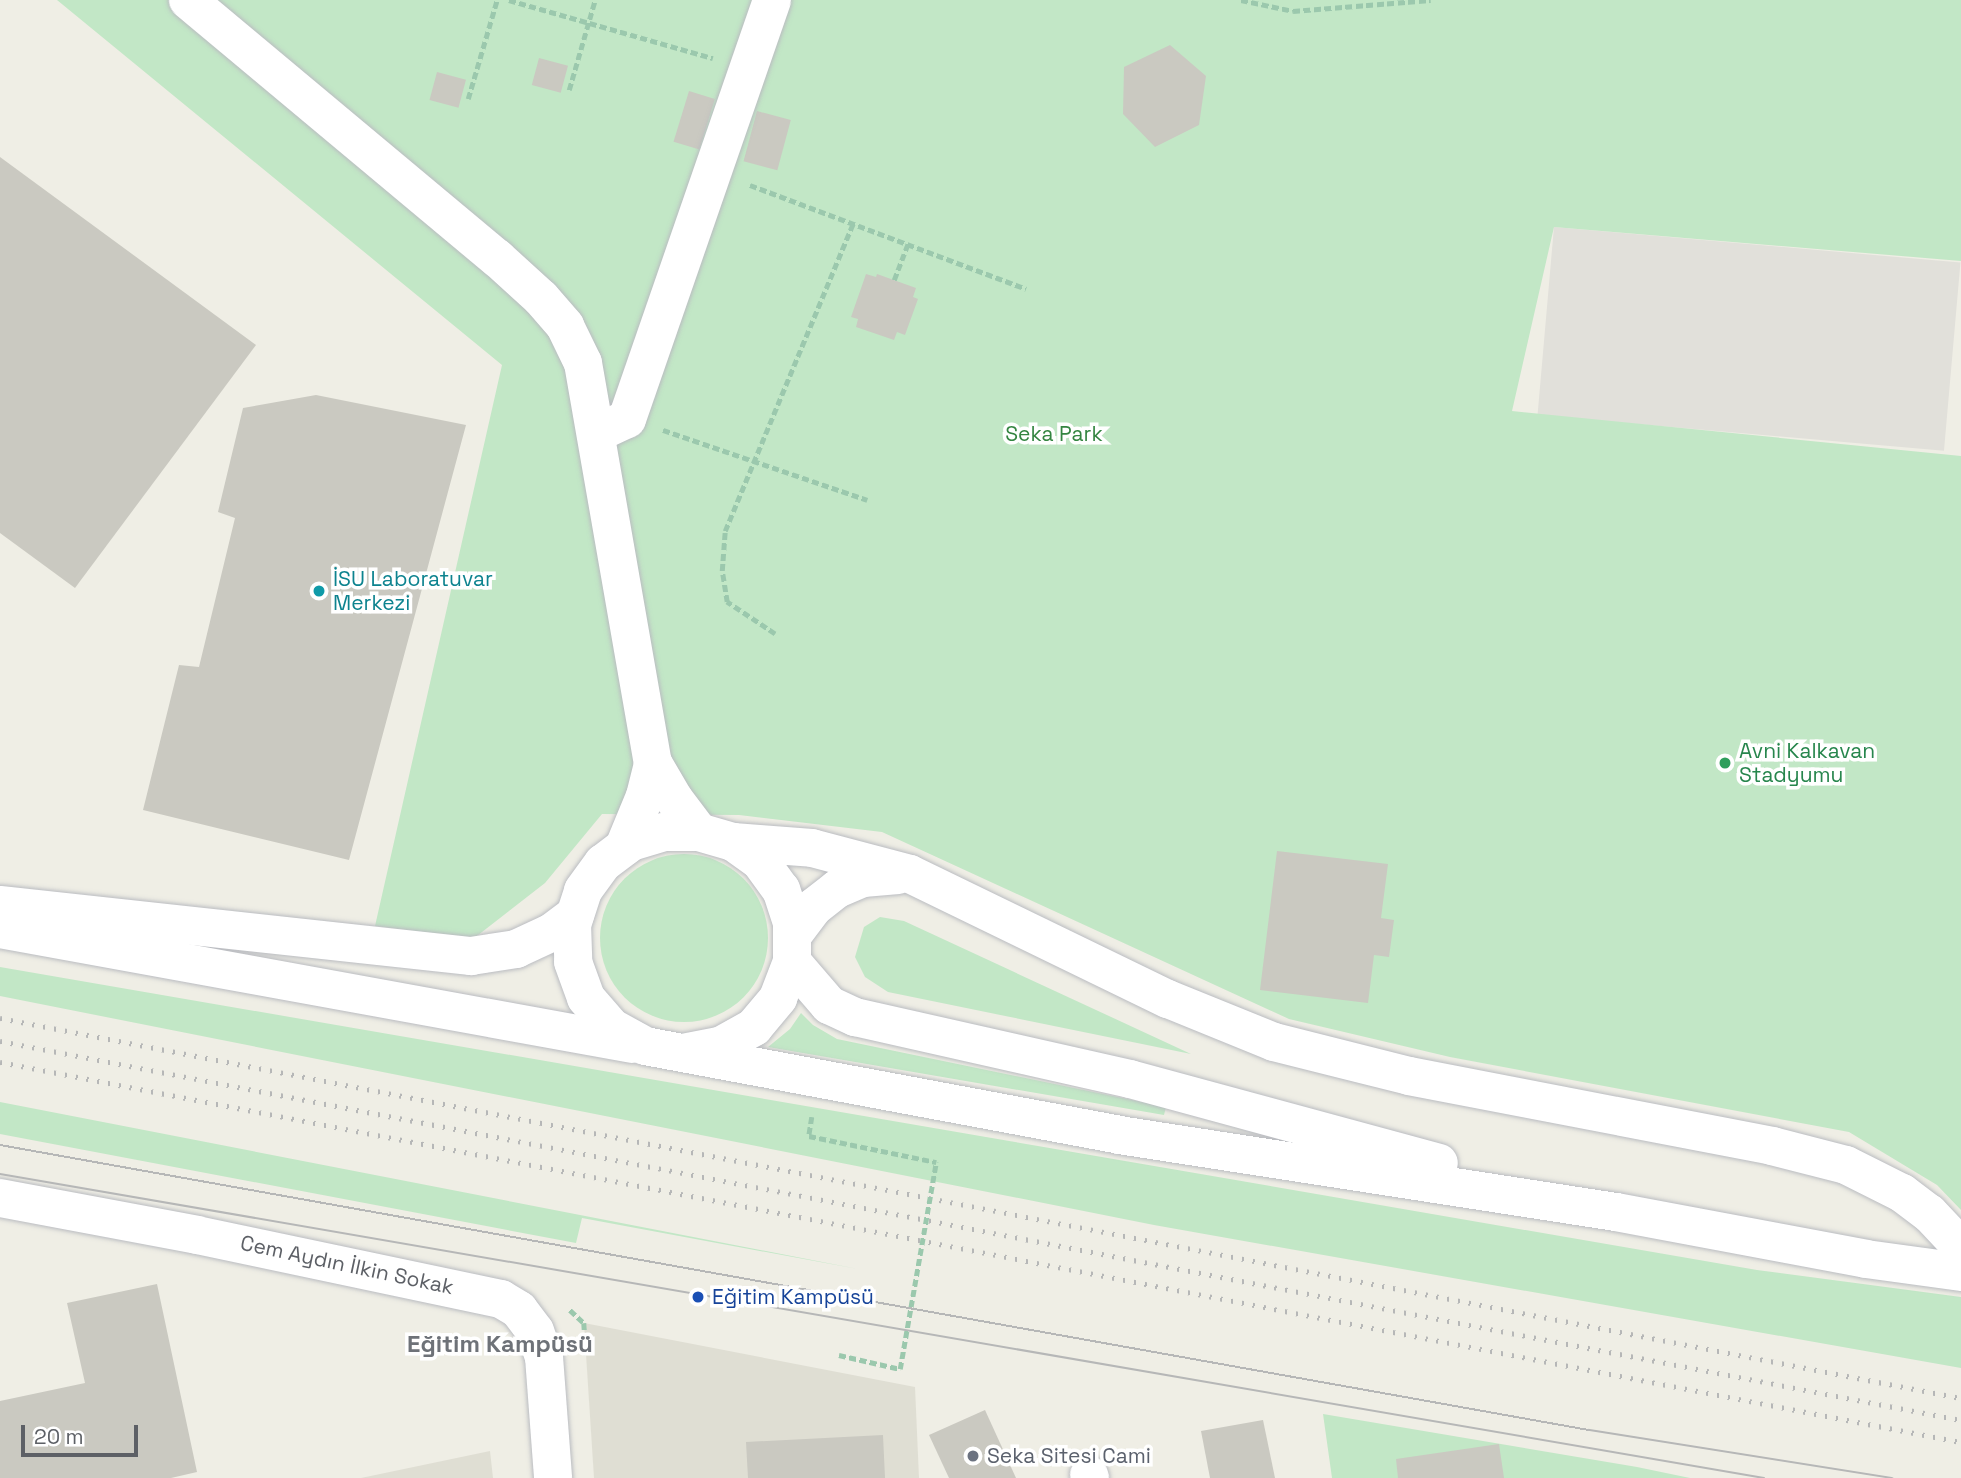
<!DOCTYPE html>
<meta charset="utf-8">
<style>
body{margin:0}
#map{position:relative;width:1961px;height:1478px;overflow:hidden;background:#efeee5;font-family:"Space Grotesk",sans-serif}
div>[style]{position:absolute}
.industrial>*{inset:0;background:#e1e0da;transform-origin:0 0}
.education>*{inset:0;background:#dfded3}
.green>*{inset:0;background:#c2e7c6}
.round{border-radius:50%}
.building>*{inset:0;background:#cac9c1;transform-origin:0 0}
.path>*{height:4.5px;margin-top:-2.25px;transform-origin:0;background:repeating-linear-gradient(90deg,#9bc8ad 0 7px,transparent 0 10.5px)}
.roads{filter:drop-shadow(0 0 2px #babcc1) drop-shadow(0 0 2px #babcc1)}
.street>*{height:38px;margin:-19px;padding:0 19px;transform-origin:19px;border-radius:19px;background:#fff}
.secondary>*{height:38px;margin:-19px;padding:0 19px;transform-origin:19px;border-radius:19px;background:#fff}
.tram>*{height:2px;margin:-1px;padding:0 1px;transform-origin:1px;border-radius:1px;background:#b6b7b7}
.rail>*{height:5px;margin-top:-2.5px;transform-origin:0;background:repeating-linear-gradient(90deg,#b6b7b7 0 2px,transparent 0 11px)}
.path-bridge>*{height:4.5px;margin-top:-2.25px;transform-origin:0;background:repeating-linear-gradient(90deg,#9bc8ad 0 7px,transparent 0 10.5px)}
.dots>*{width:19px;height:19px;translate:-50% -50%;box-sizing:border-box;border:4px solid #fff;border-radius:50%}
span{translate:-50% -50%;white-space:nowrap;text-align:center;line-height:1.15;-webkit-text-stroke:7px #fff;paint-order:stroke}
.park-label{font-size:21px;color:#348541}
.culture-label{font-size:21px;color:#0d838f}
.left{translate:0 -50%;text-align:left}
.leisure-label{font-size:21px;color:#27864d}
.street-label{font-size:21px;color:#5d6066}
.transit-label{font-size:21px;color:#164399}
.worship-label{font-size:21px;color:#5b616d}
.quarter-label{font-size:24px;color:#6e7278;font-weight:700}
.scale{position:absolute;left:21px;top:1425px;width:117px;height:32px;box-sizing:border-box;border:4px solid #5d6066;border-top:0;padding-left:9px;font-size:21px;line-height:24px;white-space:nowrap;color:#5d6066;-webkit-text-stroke:5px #fff;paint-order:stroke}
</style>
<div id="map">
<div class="industrial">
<div style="left:1554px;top:227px;width:408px;height:189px;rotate:5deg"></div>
</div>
<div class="education">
<div style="clip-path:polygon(584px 1323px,915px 1387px,919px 1478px,594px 1478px)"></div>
<div style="clip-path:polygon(490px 1451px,493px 1478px,361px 1478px)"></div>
</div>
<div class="green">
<div style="clip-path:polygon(57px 0,1961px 0,1961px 261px,1554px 227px,1512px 411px,1961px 456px,1961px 1210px,1937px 1185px,1849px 1132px,1450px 1057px,1289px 1019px,882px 832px,739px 815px,602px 814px,545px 883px,473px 939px,375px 926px,502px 365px)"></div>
<div class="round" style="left:600px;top:854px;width:168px;height:168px"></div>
<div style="clip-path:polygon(880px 917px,904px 921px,1191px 1054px,888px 992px,865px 977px,855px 957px,864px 927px)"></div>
<div style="clip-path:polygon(0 967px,1757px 1270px,1961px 1297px,1961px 1368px,1154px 1225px,0 996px)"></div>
<div style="clip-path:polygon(801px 1013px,813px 1025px,837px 1039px,1166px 1107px,1164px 1115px,768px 1047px,790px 1029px)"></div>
<div style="clip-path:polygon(0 1102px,858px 1269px,582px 1218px,576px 1243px,0 1134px)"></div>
<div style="clip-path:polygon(1323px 1414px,1637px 1467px,1690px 1478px,1332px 1478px)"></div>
</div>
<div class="building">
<div style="clip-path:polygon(1170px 45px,1206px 76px,1199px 125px,1155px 147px,1123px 114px,1124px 67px)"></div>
<div style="left:539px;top:58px;width:30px;height:28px;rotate:15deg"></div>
<div style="left:437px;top:72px;width:30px;height:29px;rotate:15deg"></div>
<div style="left:689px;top:91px;width:27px;height:53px;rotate:17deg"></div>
<div style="left:757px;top:111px;width:35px;height:52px;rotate:15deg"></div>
<div style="clip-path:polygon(0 157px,256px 345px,75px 588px,0 533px)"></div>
<div style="clip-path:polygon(866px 274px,876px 277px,877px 274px,916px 288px,913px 297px,918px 299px,905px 335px,897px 332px,894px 340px,856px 327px,858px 319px,851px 317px)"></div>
<div style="clip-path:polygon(316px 395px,466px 425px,349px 860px,143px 810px,179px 665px,199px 667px,235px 518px,218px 512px,243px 408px)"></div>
<div style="clip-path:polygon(1277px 851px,1388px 864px,1381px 918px,1394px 920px,1389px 957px,1374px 955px,1368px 1003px,1260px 990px)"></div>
<div style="clip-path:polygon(157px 1284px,197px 1472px,171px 1478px,0 1478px,0 1401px,85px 1383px,67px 1303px)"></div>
<div style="clip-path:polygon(985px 1410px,1016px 1478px,949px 1478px,929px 1435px)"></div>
<div style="clip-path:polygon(1263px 1420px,1275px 1478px,1210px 1478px,1201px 1431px)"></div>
<div style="clip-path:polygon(883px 1435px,885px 1478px,748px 1478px,746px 1442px)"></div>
<div style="clip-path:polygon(1499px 1444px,1504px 1478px,1398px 1478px,1396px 1459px)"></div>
</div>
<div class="path">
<div style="left:509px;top:0;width:212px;rotate:15.9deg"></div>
<div style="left:1241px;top:0;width:53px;rotate:11.9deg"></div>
<div style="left:1293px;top:11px;width:138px;rotate:-4.6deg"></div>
<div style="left:569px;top:90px;width:94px;rotate:-73.9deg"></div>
<div style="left:468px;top:99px;width:103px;rotate:-73.7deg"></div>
<div style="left:750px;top:185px;width:295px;rotate:20.6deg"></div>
<div style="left:894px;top:280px;width:39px;rotate:-69deg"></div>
<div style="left:663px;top:430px;width:216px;rotate:18.9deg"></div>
<div style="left:775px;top:634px;width:58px;rotate:-146.3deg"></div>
<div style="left:727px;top:602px;width:31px;rotate:-99deg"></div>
<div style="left:722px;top:571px;width:40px;rotate:-85.7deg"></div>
<div style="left:725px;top:531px;width:333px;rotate:-67.4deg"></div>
<div style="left:812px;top:1117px;width:19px;rotate:99deg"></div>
<div style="left:809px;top:1136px;width:130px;rotate:11.6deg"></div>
<div style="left:570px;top:1310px;width:19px;rotate:43deg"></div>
<div style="left:584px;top:1323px;width:32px;rotate:86deg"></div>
<div style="left:839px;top:1355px;width:63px;rotate:12.9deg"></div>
</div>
<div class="roads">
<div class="street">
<div style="left:188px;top:0;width:403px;rotate:39.9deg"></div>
<div style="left:497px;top:258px;width:59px;rotate:42.3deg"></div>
<div style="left:541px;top:298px;width:37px;rotate:49deg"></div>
<div style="left:565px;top:326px;width:41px;rotate:64.1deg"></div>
<div style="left:583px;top:363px;width:406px;rotate:80.1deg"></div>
<div style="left:653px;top:763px;width:42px;rotate:59.7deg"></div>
<div style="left:674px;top:799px;width:41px;rotate:52.9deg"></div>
<div style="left:597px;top:433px;width:33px;rotate:-25deg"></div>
<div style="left:627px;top:419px;width:443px;rotate:-70.9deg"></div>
<div style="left:624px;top:847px;width:55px;rotate:-67.6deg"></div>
<div style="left:645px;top:796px;width:34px;rotate:-76deg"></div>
<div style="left:0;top:1198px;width:200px;rotate:10.6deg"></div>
<div style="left:197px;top:1235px;width:311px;rotate:11.9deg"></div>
<div style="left:501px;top:1299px;width:21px;rotate:31deg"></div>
<div style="left:519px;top:1310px;width:26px;rotate:53deg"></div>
<div style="left:535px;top:1331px;width:28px;rotate:71deg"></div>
<div style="left:544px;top:1357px;width:121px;rotate:85.7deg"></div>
<div style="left:1089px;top:1475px;width:3px;rotate:72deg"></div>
</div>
<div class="secondary">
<div style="left:733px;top:842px;width:79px;rotate:4.3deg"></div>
<div style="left:812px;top:848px;width:101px;rotate:14.9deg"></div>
<div style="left:910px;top:874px;width:287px;rotate:25.9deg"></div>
<div style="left:1168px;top:999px;width:114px;rotate:22.1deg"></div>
<div style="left:1274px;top:1042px;width:139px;rotate:14.1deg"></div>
<div style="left:1409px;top:1076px;width:370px;rotate:10.9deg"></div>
<div style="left:1772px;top:1146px;width:76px;rotate:14.4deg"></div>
<div style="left:1846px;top:1165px;width:63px;rotate:26.6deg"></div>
<div style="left:1902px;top:1193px;width:34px;rotate:37deg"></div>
<div style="left:1929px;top:1213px;width:47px;rotate:46.7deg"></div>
<div style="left:0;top:905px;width:474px;rotate:6.2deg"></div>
<div style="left:471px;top:956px;width:46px;rotate:-8.8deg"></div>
<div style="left:516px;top:949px;width:38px;rotate:-25deg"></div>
<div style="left:551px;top:933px;width:30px;rotate:-37deg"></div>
<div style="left:0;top:929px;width:642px;rotate:10.31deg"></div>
<div style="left:792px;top:936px;width:36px;rotate:-53deg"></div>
<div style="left:814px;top:907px;width:29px;rotate:-38deg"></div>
<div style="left:837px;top:889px;width:28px;rotate:-23deg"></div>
<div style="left:863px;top:878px;width:35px;rotate:-5deg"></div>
<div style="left:792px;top:962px;width:57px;rotate:49.3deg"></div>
<div style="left:829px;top:1005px;width:29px;rotate:25deg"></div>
<div style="left:855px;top:1017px;width:282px;rotate:12.7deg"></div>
<div style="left:1130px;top:1079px;width:320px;rotate:15.2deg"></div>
<div style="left:683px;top:1053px;width:38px;rotate:-11deg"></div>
<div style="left:720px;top:1046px;width:39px;rotate:-29deg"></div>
<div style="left:754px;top:1027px;width:38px;rotate:-50deg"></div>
<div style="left:778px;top:998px;width:39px;rotate:-69deg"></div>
<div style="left:792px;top:962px;width:39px;rotate:-90deg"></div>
<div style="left:792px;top:923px;width:35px;rotate:-108deg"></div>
<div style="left:781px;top:890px;width:34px;rotate:-126deg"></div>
<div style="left:761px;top:862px;width:34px;rotate:-144deg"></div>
<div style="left:733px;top:842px;width:35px;rotate:-164deg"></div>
<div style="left:699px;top:832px;width:35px;rotate:180deg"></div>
<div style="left:664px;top:832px;width:34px;rotate:163deg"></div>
<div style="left:631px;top:842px;width:35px;rotate:143deg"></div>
<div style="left:603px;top:863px;width:34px;rotate:126deg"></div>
<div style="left:583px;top:891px;width:35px;rotate:108deg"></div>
<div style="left:572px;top:924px;width:38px;rotate:88deg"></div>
<div style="left:573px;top:962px;width:38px;rotate:70deg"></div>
<div style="left:586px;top:998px;width:38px;rotate:49deg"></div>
<div style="left:611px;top:1027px;width:39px;rotate:29deg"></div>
<div style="left:645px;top:1046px;width:482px;rotate:10.6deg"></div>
<div style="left:1119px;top:1135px;width:503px;rotate:8.81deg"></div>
<div style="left:1616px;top:1212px;width:254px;rotate:10.6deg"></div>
<div style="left:1866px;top:1259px;width:96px;rotate:7.8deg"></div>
</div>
</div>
<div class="tram">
<div style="left:0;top:1145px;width:1614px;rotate:10.17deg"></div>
<div style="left:1589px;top:1430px;width:307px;rotate:9deg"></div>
<div style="left:0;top:1174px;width:1790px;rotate:9.78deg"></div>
</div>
<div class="rail">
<div style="left:0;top:1018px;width:1997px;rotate:10.97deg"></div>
<div style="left:0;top:1041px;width:1997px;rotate:10.94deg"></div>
<div style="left:0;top:1062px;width:1997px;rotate:10.97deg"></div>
</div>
<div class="path-bridge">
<div style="left:900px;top:1369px;width:210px;rotate:-80.1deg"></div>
</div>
<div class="dots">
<div style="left:319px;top:591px;background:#0f9aa8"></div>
<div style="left:1725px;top:763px;background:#2e9e5b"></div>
<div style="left:698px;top:1297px;background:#1a4fb4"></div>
<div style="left:973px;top:1456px;background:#6b7280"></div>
</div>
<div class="park-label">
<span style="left:1054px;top:434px">Seka Park</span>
</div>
<div class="culture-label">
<span class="left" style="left:333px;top:591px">İSU Laboratuvar<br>Merkezi</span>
</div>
<div class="leisure-label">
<span class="left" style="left:1739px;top:763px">Avni Kalkavan<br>Stadyumu</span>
</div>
<div class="street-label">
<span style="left:347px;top:1265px;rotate:12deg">Cem Aydın İlkin Sokak</span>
</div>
<div class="transit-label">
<span class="left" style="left:712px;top:1297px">Eğitim Kampüsü</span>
</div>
<div class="worship-label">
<span class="left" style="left:987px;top:1456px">Seka Sitesi Cami</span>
</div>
<div class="quarter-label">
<span style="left:500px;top:1344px">Eğitim Kampüsü</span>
</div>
<div class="scale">20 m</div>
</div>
